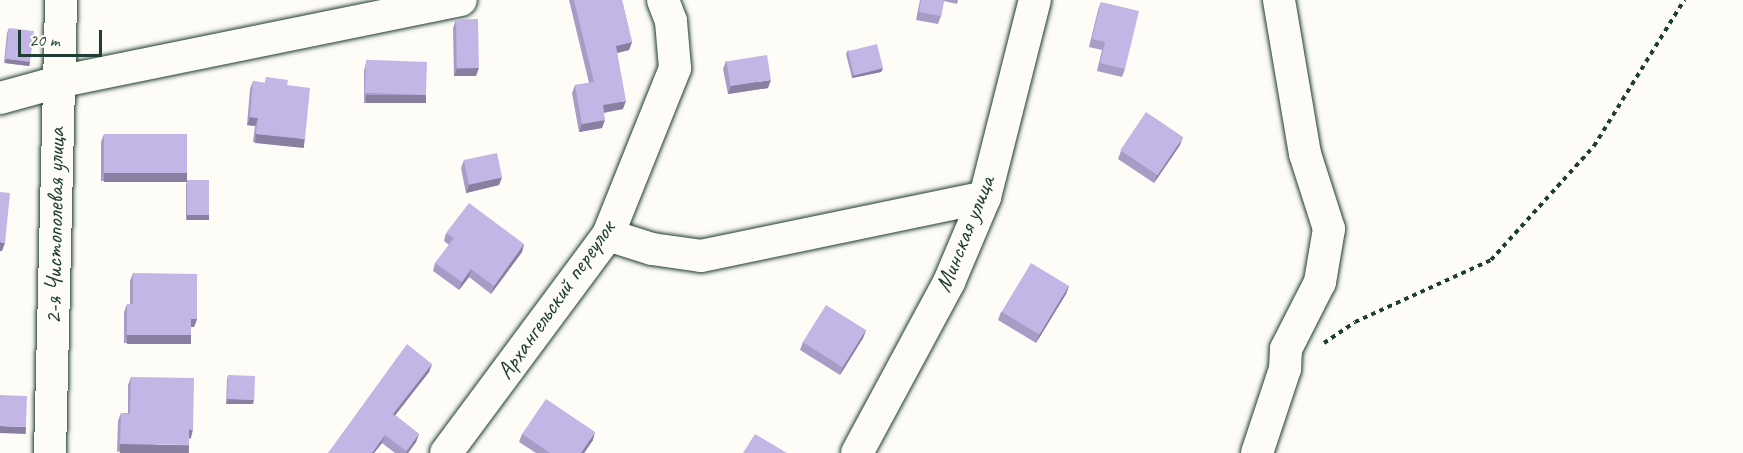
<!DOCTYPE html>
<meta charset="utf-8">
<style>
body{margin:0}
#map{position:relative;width:1743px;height:453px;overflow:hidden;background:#fdfcf7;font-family:Caveat,sans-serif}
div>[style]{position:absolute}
.path>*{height:4px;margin-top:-2px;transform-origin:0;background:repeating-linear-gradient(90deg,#1f3d34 0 4.5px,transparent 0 9px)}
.roads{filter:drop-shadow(0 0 2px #1f3d34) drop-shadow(0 0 2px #1f3d34)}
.minor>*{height:32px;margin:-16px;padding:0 16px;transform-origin:16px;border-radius:16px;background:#fdfcf7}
.wall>*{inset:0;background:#a89cc6}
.shaded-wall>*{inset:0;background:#887fa1;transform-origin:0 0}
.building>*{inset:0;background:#c3b5e6;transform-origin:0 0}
span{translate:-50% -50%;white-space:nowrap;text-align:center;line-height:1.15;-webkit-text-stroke:5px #fdfcf7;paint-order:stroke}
.street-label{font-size:24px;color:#1f3d34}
.scale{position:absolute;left:18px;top:30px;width:84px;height:27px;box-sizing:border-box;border:3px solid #1f3d34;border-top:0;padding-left:8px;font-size:18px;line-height:21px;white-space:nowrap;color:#1f3d34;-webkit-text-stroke:4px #fdfcf7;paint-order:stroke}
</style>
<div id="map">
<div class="path">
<div style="left:1324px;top:343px;width:37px;rotate:-34deg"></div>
<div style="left:1355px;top:322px;width:149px;rotate:-24.5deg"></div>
<div style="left:1491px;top:260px;width:154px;rotate:-47.9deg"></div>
<div style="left:1594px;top:146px;width:172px;rotate:-58.3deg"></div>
</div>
<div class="roads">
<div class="minor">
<div style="left:0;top:98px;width:60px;rotate:-15.4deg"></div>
<div style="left:58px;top:82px;width:411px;rotate:-11.5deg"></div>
<div style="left:608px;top:235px;width:46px;rotate:17.7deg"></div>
<div style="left:652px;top:249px;width:49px;rotate:8.1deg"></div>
<div style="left:701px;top:256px;width:290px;rotate:-11.7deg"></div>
<div style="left:50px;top:453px;width:453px;rotate:-88.6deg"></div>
<div style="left:446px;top:453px;width:272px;rotate:-53.4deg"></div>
<div style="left:608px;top:235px;width:180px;rotate:-68.1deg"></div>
<div style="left:675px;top:68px;width:47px;rotate:-94.9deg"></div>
<div style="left:671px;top:21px;width:22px;rotate:-111deg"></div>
<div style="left:857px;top:453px;width:194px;rotate:-61.7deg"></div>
<div style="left:949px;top:282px;width:92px;rotate:-67deg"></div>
<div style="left:985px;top:197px;width:203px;rotate:-75.8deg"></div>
<div style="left:1257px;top:453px;width:89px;rotate:-71.6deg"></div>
<div style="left:1285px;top:369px;width:20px;rotate:-87deg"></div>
<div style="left:1286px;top:349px;width:75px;rotate:-63.1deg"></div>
<div style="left:1320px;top:282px;width:54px;rotate:-80.4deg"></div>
<div style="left:1329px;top:229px;width:79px;rotate:-107.7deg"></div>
<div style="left:1305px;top:154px;width:156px;rotate:-99.6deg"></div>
</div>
</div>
<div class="wall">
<div style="clip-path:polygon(569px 0,622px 0,632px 42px,629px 50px,617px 53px,623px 109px,604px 113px,602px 128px,579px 132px,572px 93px,575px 85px,589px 83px)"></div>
<div style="clip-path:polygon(920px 0,958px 0,957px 4px,944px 1px,941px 16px,938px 24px,916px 20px)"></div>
<div style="clip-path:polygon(1101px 2px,1125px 69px,1122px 77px,1097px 71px,1102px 50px,1089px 47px,1098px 10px)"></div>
<div style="clip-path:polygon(456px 20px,476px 76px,454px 76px,453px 28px)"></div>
<div style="clip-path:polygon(9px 28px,30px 62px,29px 66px,4px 63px,7px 33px)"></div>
<div style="clip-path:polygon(848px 50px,883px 68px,881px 72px,852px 78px,846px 54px)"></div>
<div style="clip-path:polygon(726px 61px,768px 88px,728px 94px,723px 69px)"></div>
<div style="clip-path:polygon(366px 63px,426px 95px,423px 103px,364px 103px,364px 71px)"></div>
<div style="clip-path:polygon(266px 77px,287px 85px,302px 147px,253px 142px,255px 126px,247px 125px,250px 89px,253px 81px,265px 83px)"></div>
<div style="clip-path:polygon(104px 134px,187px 173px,184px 181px,101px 181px,101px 142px)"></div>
<div style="clip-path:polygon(1180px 145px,1154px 183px,1118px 159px,1121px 151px)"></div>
<div style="clip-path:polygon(464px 160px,502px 177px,499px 185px,466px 193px,461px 168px)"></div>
<div style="clip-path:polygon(187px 180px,207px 220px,186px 220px,186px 185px)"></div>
<div style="clip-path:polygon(446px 233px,524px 244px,522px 252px,491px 294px,469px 277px,459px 290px,433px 271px,435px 263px,449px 245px,444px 241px)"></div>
<div style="clip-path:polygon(133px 273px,197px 319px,194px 327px,191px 327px,191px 335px,188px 343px,124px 343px,124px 312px,127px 304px,130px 304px,130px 281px)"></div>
<div style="clip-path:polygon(1069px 286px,1066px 294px,1036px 343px,998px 320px,1001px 312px)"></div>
<div style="clip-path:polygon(866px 330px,863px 338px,840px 375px,800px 350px,803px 342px)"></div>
<div style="clip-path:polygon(432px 364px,429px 372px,395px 415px,419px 434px,416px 442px,408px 453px,395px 453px,382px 443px,374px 453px,328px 453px)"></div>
<div style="clip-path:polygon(228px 375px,253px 404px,226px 404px,227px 380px)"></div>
<div style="clip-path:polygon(131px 377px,190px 438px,117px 452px,118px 421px,121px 413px,128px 413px,128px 385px)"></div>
<div style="clip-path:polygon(522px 434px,593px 440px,584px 453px,536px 453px,519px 442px)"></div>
</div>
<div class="shaded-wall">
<div style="clip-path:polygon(632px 42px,629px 50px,613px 54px,616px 46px)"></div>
<div style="left:6px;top:59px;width:24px;height:4px;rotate:7deg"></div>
<div style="clip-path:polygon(457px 68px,479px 68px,476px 76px,454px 76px)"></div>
<div style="clip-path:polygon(883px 68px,881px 72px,852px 78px,854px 74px)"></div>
<div style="clip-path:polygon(771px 80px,768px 88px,728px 94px,731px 86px)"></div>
<div style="left:366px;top:95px;width:60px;height:8px"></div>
<div style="clip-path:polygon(626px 101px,623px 109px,600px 113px,603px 105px)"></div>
<div style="clip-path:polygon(250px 117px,258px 118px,255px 126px,247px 125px)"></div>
<div style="clip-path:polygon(605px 120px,602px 128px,579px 132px,582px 124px)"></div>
<div style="left:256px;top:134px;width:49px;height:9px;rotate:6deg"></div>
<div style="clip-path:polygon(1183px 137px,1180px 145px,1154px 183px,1157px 175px)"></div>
<div style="left:104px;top:173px;width:83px;height:9px"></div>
<div style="clip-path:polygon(502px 177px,499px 185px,466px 193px,469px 185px)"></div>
<div style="left:187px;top:215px;width:22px;height:5px"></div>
<div style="clip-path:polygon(0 242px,5px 243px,2px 251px,0 251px)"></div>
<div style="clip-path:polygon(524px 244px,522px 252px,491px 294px,494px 286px)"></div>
<div style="clip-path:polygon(471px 269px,469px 277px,459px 290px,462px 282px)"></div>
<div style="clip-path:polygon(1069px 286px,1066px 294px,1036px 343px,1039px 335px)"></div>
<div style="clip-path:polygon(191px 319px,197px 319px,194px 327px,188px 327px)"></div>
<div style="clip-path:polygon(866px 330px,863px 338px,840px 375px,843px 367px)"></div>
<div style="left:127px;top:335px;width:64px;height:9px"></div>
<div style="clip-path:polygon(432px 364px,429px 372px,390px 422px,393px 414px)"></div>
<div style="clip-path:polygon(228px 399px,254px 400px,253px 404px,226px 404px)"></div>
<div style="left:0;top:426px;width:26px;height:7px;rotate:2deg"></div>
<div style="left:189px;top:429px;width:4px;height:9px;rotate:14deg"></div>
<div style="clip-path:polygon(595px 432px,593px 440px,584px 453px,581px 453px)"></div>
<div style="clip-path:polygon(419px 434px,416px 442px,408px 453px,406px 453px)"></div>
<div style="clip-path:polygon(385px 435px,382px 443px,374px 453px,372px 453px)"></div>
<div style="left:120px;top:444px;width:69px;height:9px;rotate:1deg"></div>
</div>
<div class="building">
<div style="clip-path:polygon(574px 0,622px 0,632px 42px,616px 46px,626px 101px,603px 105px,605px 120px,582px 124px,575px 85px,594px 82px)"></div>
<div style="clip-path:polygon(921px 0,944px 0,941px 16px,919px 12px)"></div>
<div style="clip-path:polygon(1101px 2px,1139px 11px,1125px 69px,1100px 63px,1105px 42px,1092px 39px)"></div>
<div style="left:478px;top:19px;width:49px;height:22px;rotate:89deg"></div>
<div style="left:9px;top:28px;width:25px;height:31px;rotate:7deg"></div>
<div style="left:877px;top:44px;width:25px;height:30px;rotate:76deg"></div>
<div style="left:767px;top:55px;width:25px;height:41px;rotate:81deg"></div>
<div style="left:427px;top:62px;width:33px;height:61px;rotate:92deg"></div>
<div style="clip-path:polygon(266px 77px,288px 80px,287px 85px,310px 88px,305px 139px,256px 134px,258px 118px,250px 117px,253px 81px,266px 83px)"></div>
<div style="left:1146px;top:112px;width:45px;height:46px;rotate:34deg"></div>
<div style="left:104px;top:134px;width:83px;height:39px"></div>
<div style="left:497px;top:153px;width:25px;height:34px;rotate:78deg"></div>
<div style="left:187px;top:180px;width:22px;height:35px"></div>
<div style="clip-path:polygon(0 192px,10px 193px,5px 243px,0 242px)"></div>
<div style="clip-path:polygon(469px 203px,524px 244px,494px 286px,471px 269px,462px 282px,435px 263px,454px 238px,446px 233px)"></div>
<div style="left:1031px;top:263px;width:44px;height:57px;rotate:31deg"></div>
<div style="clip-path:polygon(133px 273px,197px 274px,197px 319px,191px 319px,191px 335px,127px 335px,127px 304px,133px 304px)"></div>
<div style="left:826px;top:305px;width:47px;height:44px;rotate:32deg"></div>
<div style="clip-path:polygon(407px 344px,432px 364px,393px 414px,419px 434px,406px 451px,385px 435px,372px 453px,328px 453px)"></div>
<div style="left:228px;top:375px;width:27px;height:24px;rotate:2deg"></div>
<div style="clip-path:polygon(131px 377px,194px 378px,193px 430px,189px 429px,189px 445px,120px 444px,121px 413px,130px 414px)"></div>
<div style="left:0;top:395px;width:27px;height:31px;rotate:2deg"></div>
<div style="clip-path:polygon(546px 399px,595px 432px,581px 453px,550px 453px,522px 434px)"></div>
<div style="clip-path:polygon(755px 434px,787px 453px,743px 453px)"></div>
</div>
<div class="street-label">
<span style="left:55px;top:226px;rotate:-89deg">2-я Чистополевая улица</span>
<span style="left:965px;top:234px;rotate:-68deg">Минская улица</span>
<span style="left:556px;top:300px;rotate:-55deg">Архангельский переулок</span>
</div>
<div class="scale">20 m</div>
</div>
